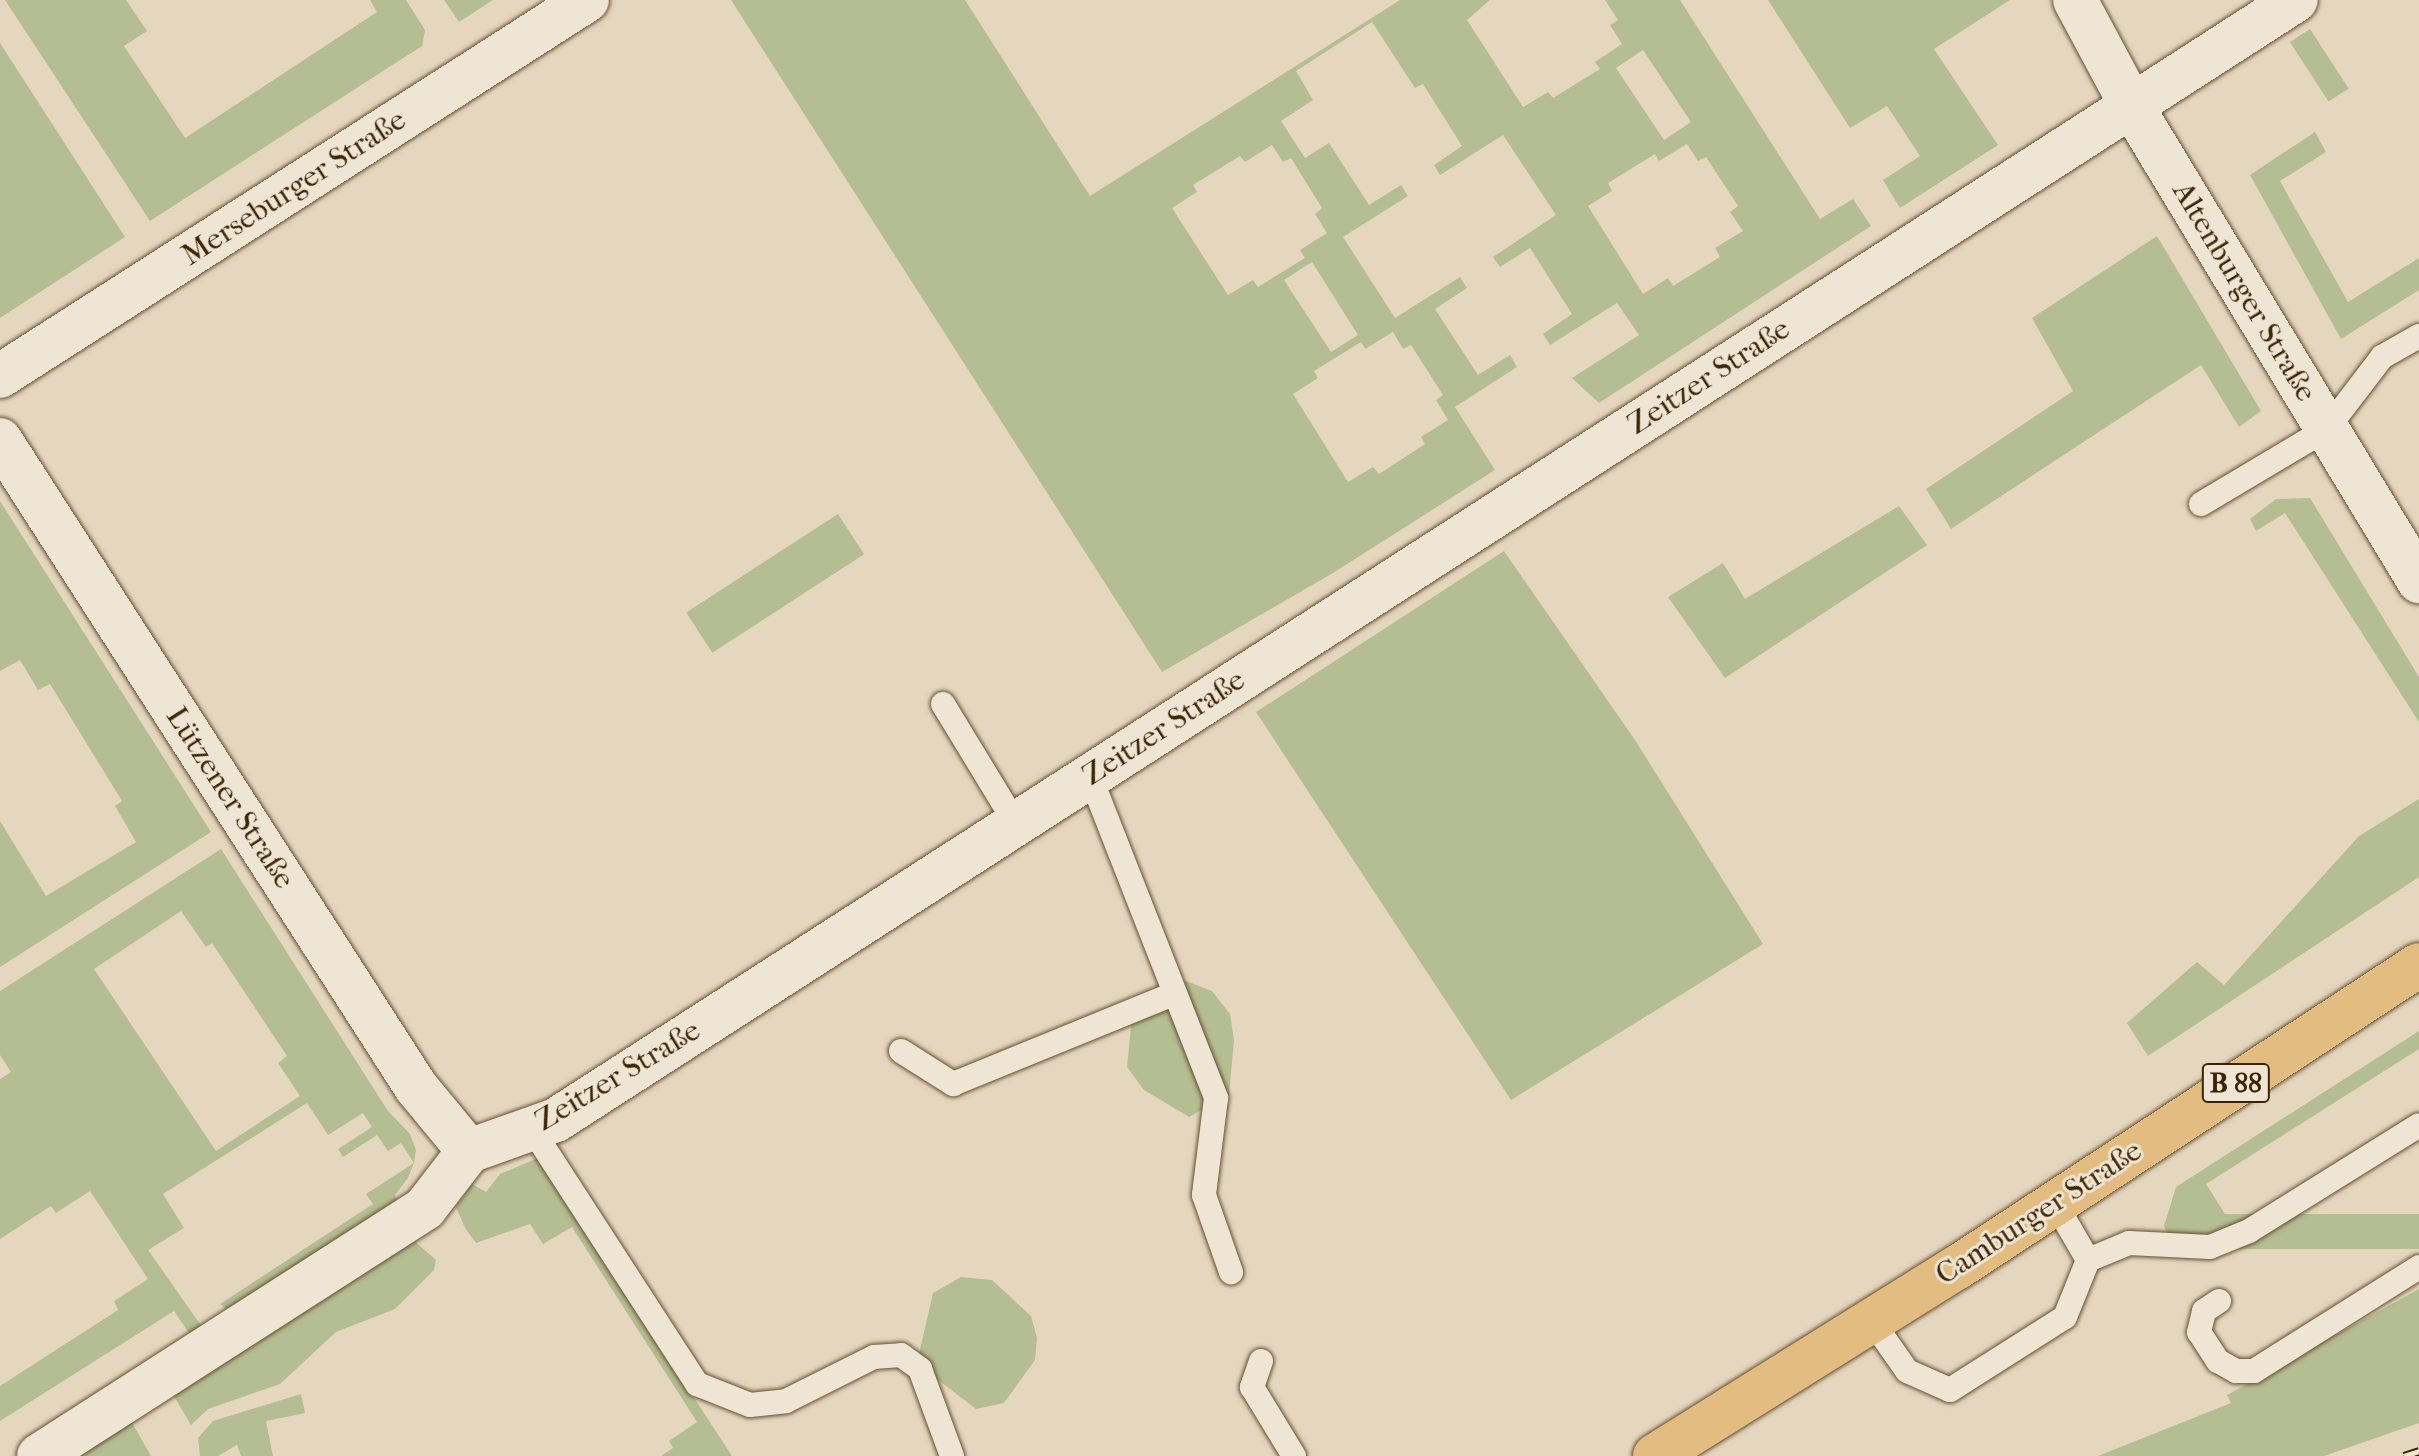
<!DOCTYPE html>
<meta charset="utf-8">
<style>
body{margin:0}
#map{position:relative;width:2419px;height:1456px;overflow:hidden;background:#e5d7bf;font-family:"IM FELL French Canon",serif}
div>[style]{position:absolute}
.green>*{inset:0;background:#b5be92;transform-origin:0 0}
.roads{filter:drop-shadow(0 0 2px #665031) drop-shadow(0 0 2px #665031)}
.service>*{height:24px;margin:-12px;padding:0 12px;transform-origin:12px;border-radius:12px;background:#eee5d5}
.minor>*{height:44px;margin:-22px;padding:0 22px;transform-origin:22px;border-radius:22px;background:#eee5d5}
.primary>*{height:44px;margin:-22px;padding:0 22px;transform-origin:22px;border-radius:22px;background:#e2bc80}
.rail>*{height:9px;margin-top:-4.5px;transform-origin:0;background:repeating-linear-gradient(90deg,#eee5d5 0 18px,#3c2302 0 36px);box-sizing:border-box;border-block:2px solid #3c2302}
span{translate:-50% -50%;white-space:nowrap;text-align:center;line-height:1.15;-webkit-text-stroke:6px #eee5d5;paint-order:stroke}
.shield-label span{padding:2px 6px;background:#eee5d5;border:2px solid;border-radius:6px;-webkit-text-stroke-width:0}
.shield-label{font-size:28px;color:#3c2302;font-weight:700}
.street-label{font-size:30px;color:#3c2302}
</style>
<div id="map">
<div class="green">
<div style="clip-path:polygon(5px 0,126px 0,147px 31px,124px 46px,185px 138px,377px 12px,370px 0,406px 0,425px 30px,422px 46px,150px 221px)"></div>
<div style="clip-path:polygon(444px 0,493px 0,459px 22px)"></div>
<div style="clip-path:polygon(evenodd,731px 0,965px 0,1090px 196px,1400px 0,1490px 0,1467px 20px,1523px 107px,1548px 92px,1553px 98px,1600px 69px,1595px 62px,1622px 44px,1610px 25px,1618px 20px,1605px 0,1680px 0,1820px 219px,1853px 199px,1871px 226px,1599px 403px,1572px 378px,1639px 335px,1617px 303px,1550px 345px,1543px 334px,1572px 314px,1530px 248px,1500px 267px,1493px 257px,1556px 215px,1503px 135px,1440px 175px,1434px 165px,1462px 146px,1423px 84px,1415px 88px,1372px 22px,1296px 71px,1313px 100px,1281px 121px,1305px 158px,1329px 143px,1369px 205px,1401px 185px,1408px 196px,1343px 237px,1395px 318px,1460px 277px,1467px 288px,1435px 309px,1478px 375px,1510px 355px,1517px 367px,1455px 407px,1495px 470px,1333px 573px,1162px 672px,731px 0,1643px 50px,1691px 122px,1664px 140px,1616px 68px,1643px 50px,731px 0,1687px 144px,1698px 161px,1706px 157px,1738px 206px,1730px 212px,1743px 231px,1715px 248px,1720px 257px,1673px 286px,1668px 278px,1643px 294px,1588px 206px,1612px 191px,1608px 183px,1655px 154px,1659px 161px,1687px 144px,731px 0,1272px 145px,1283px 162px,1291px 158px,1322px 208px,1315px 214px,1327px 233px,1300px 250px,1305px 258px,1258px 287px,1253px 280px,1228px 295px,1172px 208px,1197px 192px,1193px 185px,1240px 156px,1245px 162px,1272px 145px,731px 0,1312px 262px,1358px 335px,1331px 352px,1284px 280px,1312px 262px,731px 0,1393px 332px,1403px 349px,1411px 345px,1443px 395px,1436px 400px,1448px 420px,1421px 437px,1425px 444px,1379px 474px,1373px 467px,1348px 482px,1293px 394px,1318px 378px,1314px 371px,1361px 342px,1365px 349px,1393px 332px)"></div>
<div style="clip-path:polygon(1768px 0,2010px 0,1934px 49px,1998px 145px,1900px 208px,1883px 180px,1920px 156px,1887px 106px,1850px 128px)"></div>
<div style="left:2310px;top:29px;width:71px;height:24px;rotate:57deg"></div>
<div style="clip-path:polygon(0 43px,125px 237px,0 318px)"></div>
<div style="clip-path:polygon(2315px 132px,2326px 152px,2280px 181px,2348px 302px,2419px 258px,2419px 290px,2341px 339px,2250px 175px)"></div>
<div style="clip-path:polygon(2157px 236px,2261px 411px,2239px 427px,2201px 365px,1951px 529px,1926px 489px,2073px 391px,2032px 318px)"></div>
<div style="clip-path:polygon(2310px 498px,2419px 677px,2419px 722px,2285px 513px,2256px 531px,2250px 519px,2276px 499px)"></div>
<div style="clip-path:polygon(0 501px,211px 832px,0 967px,0 821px,46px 896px,136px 842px,115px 806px,122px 801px,50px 684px,38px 690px,20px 660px,0 671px)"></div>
<div style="clip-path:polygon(1899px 506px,1927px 545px,1725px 678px,1668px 597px,1723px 563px,1745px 599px)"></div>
<div style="left:838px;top:514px;width:48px;height:181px;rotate:57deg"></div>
<div style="clip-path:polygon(1504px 551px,1635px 740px,1763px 944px,1511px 1100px,1256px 712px)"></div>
<div style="clip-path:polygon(2419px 799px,2419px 877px,2148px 1056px,2127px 1023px,2197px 962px,2224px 985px,2359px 836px)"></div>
<div style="clip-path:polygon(evenodd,221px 849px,388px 1111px,410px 1134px,416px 1150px,414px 1163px,408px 1178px,395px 1195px,400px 1207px,233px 1314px,220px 1304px,373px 1204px,366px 1194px,414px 1163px,401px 1143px,388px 1151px,377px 1135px,343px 1157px,338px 1149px,372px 1127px,363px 1113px,328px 1135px,307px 1103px,163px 1194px,184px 1228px,148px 1250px,205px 1331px,193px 1339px,174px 1311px,0 1421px,0 1386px,118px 1310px,114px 1301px,148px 1279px,90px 1191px,56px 1213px,51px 1206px,0 1239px,0 1079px,11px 1072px,0 1055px,0 991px,221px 849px,181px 911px,206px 947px,212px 943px,287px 1056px,278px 1063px,300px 1096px,216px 1151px,94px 969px,181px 911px)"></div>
<div style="clip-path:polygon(1186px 981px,1212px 991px,1230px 1014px,1234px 1040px,1229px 1095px,1189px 1117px,1144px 1090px,1127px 1067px,1132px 1016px,1157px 995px)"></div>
<div style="clip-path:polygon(2419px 1031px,2419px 1049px,2206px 1184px,2233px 1227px,2212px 1235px,2168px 1235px,2164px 1226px,2176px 1187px)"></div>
<div style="clip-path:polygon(538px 1158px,732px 1456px,661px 1456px,673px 1448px,669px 1441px,697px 1422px,572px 1227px,543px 1244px,530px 1224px,476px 1243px,465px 1228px,456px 1207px,472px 1184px,486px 1192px,500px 1174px)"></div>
<div style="left:2419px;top:1214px;width:35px;height:225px;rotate:90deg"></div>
<div style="clip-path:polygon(412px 1239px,436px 1260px,434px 1270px,395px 1309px,336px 1332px,280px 1384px,208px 1409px,191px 1425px,171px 1391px)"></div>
<div style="clip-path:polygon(961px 1277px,992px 1280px,1031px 1316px,1037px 1338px,1035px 1360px,1004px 1403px,976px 1409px,937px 1379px,919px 1354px,933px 1293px)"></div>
<div style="clip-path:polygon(2419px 1289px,2419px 1423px,2324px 1456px,2098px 1456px,2231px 1403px,2227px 1395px)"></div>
<div style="clip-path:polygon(301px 1394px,305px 1413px,266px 1421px,273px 1456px,241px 1456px,237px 1445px,218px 1456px,200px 1456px,198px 1438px,213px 1421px)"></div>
<div style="clip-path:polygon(130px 1419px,151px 1456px,71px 1456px)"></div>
</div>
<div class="roads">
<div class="service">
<div style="left:2201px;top:504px;width:147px;rotate:-30.8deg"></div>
<div style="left:2327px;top:429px;width:91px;rotate:-52.6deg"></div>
<div style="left:2382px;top:357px;width:43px;rotate:-29.6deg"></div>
<div style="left:943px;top:704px;width:140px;rotate:58.7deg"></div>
<div style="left:1090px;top:776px;width:346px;rotate:68.6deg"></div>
<div style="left:1216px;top:1098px;width:98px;rotate:97.1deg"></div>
<div style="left:1204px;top:1195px;width:82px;rotate:70.7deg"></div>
<div style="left:901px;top:1051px;width:62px;rotate:32.4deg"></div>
<div style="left:953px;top:1084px;width:239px;rotate:-22.2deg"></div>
<div style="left:532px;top:1129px;width:304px;rotate:57.1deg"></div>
<div style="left:697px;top:1384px;width:57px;rotate:21.6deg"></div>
<div style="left:750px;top:1405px;width:36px;rotate:-6deg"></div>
<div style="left:786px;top:1401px;width:98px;rotate:-26.6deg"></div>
<div style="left:874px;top:1357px;width:27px;rotate:-4deg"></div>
<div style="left:901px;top:1355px;width:24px;rotate:36deg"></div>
<div style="left:920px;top:1369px;width:93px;rotate:69.8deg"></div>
<div style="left:2055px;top:1203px;width:66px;rotate:59.9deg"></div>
<div style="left:2219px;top:1301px;width:18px;rotate:146deg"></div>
<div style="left:2204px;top:1311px;width:22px;rotate:103deg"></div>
<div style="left:2199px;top:1332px;width:35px;rotate:57deg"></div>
<div style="left:2218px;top:1361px;width:21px;rotate:29deg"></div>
<div style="left:2236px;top:1371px;width:18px"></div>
<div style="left:2254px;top:1371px;width:195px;rotate:-32.2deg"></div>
<div style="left:1872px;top:1321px;width:61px;rotate:55deg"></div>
<div style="left:1907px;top:1371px;width:47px;rotate:23.8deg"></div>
<div style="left:1950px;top:1390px;width:136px;rotate:-32.4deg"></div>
<div style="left:2065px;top:1317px;width:61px;rotate:-68deg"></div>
<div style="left:2088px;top:1260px;width:44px;rotate:-22.5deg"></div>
<div style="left:2129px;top:1243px;width:81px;rotate:2.8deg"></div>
<div style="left:2210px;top:1247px;width:42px;rotate:-22.3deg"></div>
<div style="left:2249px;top:1231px;width:200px;rotate:-31.9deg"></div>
<div style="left:1261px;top:1361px;width:28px;rotate:109deg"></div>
<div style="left:1252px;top:1387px;width:81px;rotate:58.7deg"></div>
</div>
<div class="minor">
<div style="left:2075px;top:0;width:125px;rotate:61.8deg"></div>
<div style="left:2134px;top:110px;width:551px;rotate:58.82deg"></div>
<div style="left:0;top:376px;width:697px;rotate:-32.64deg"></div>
<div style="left:0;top:440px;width:769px;rotate:57.26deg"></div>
<div style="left:416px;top:1087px;width:83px;rotate:50.4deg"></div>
<div style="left:39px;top:1456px;width:459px;rotate:-32.7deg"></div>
<div style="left:425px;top:1208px;width:72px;rotate:-52.3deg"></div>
<div style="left:469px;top:1151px;width:92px;rotate:-19.6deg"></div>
<div style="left:556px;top:1120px;width:2069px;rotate:-32.77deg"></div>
</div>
<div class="primary">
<div style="left:1655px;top:1456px;width:357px;rotate:-32deg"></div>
<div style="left:1958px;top:1267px;width:551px;rotate:-33.23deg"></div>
</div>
</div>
<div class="rail">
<div style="left:2404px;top:1456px;width:16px;rotate:-18deg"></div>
</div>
<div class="shield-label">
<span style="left:2236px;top:1083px">B 88</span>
</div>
<div class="street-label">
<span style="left:294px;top:188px;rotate:-33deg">Merseburger Straße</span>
<span style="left:2244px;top:292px;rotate:59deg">Altenburger Straße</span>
<span style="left:1709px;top:377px;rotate:-33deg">Zeitzer Straße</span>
<span style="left:1164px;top:728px;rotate:-33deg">Zeitzer Straße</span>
<span style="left:230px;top:798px;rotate:57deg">Lützener Straße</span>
<span style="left:618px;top:1076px;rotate:-31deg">Zeitzer Straße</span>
<span style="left:2039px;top:1213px;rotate:-33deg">Camburger Straße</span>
</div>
</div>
